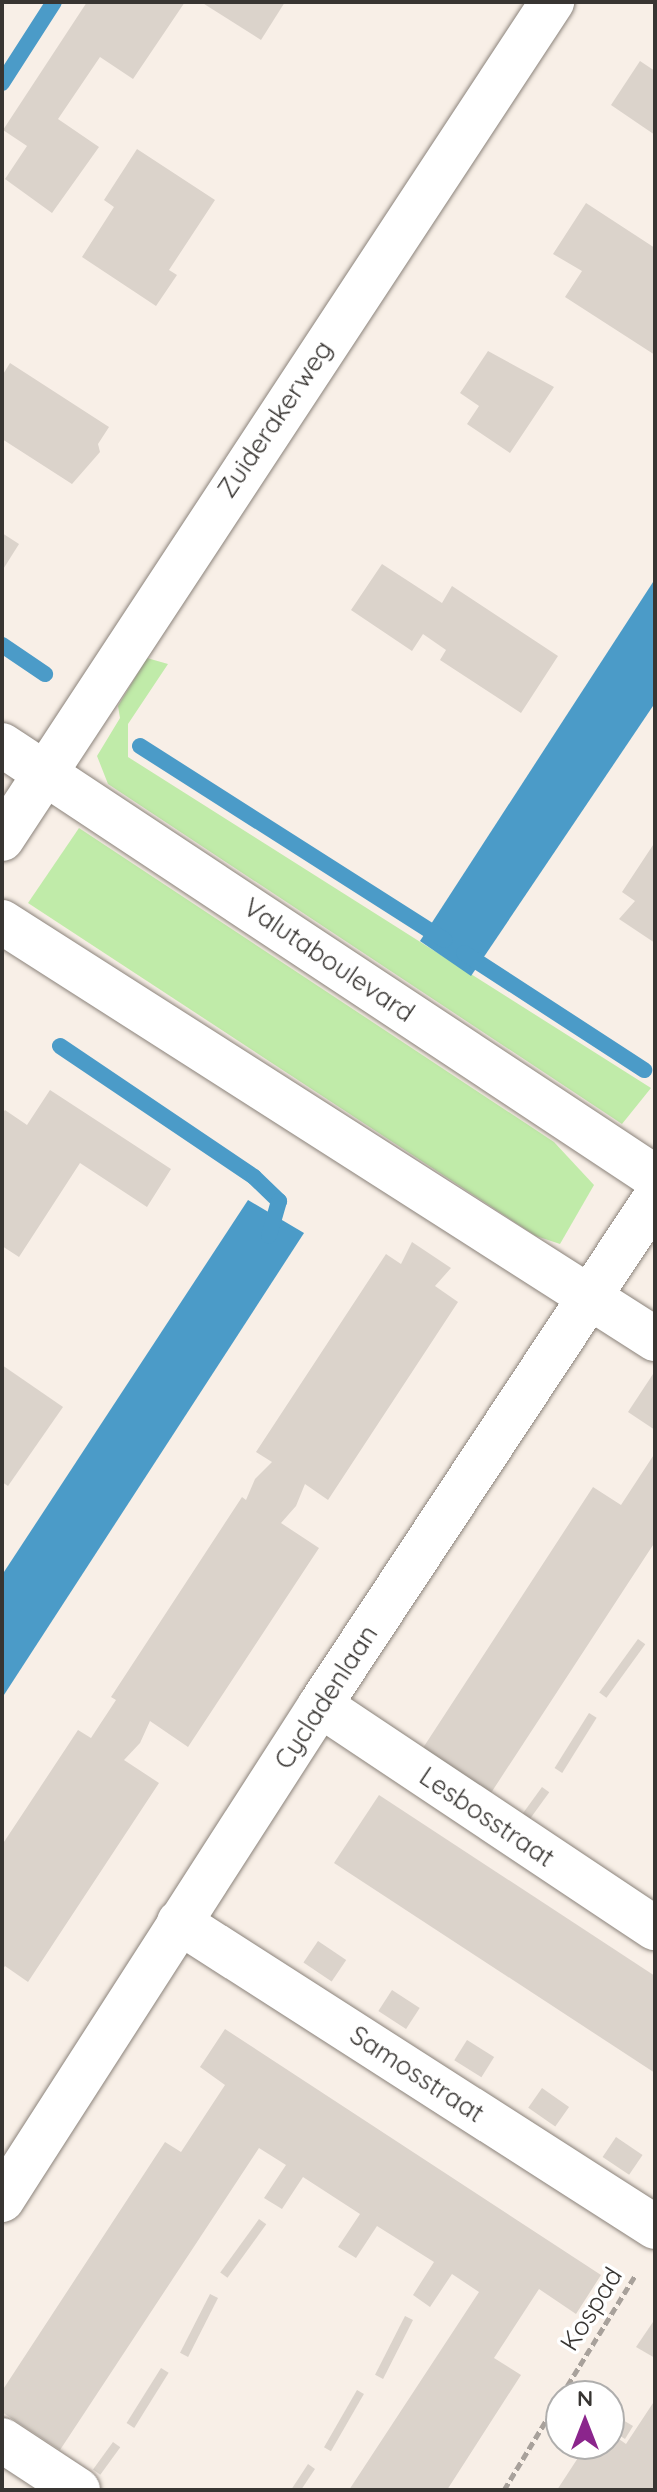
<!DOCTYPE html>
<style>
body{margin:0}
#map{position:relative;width:657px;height:2492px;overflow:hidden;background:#f8efe7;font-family:Quicksand,sans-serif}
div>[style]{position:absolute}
.green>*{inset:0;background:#c0eba9}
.water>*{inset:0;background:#4b9bc8}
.stream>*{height:16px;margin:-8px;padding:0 8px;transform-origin:8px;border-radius:8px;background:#4b9bc8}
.building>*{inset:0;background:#dbd3cb;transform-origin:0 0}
.path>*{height:5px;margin-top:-2.5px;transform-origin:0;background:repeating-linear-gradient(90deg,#a8a19b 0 8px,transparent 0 12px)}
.roads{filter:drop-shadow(0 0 2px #8b837b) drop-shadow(0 0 2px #8b837b)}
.street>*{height:44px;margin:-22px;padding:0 22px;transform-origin:22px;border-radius:22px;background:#fff}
span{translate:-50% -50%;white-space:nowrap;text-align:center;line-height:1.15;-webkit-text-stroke:7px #fff;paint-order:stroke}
.street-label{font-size:26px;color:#383532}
.frame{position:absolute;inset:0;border:4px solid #383532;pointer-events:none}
.north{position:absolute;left:545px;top:2380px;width:80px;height:80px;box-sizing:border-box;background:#fff;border:2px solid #afaead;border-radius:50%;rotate:0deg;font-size:22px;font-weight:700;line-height:32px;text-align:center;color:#383532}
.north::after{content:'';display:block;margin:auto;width:28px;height:36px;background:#8b258c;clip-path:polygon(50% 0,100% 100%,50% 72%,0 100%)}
</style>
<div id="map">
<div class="green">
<div style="clip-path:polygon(147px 658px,168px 664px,128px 724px,128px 757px,651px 1088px,622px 1124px,108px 784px,97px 756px,120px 718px,118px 706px)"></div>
<div style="clip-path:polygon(79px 828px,554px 1142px,594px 1185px,560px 1244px,536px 1236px,28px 903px)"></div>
</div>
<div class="water">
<div style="clip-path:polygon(655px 579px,655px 703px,471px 976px,420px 941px)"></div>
<div style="clip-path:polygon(248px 1200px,304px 1233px,2px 1698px,2px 1575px)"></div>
</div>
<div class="stream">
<div style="left:2px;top:83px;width:96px;rotate:-57.3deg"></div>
<div style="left:2px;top:645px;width:52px;rotate:34deg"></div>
<div style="left:140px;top:746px;width:361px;rotate:32.5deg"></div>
<div style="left:464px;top:953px;width:215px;rotate:33deg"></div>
<div style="left:60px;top:1046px;width:234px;rotate:34deg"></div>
<div style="left:254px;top:1177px;width:35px;rotate:44deg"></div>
<div style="left:279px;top:1201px;width:36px;rotate:106deg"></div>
</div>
<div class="building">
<div style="clip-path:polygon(87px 2px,185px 2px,133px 79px,100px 57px,58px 119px,99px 147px,52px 213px,5px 179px,27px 146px,3px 130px)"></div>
<div style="clip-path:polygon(201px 2px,285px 2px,261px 40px)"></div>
<div style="clip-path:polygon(640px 61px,655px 71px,655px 135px,611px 105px)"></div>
<div style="clip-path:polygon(137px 149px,215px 200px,169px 270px,177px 275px,156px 306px,82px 257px,114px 207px,104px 200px)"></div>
<div style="clip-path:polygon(586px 203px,655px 248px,655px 355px,565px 297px,582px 271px,553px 254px)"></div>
<div style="clip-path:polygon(488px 351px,554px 387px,510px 453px,467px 424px,479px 406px,460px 393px)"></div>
<div style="clip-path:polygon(10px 363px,109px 427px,98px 444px,100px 452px,72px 484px,2px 439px,2px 376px)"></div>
<div style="clip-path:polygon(2px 533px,19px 544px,2px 571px)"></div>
<div style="clip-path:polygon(382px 564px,442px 603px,452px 586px,558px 656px,521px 713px,440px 660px,446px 650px,423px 634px,412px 651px,351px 610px)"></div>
<div style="clip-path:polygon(655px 842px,655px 943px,619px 919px,635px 901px,622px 892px)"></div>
<div style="clip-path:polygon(50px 1090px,171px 1169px,147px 1207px,80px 1163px,19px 1257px,2px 1246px,2px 1114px,5px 1110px,27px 1125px)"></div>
<div style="clip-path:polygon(412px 1242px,451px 1268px,435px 1286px,458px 1302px,328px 1500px,305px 1484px,296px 1506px,281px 1523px,319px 1548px,188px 1747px,150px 1721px,140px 1743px,124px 1760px,159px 1783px,28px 1982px,5px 1966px,2px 1970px,2px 1845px,78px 1730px,91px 1738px,116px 1700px,111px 1697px,242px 1497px,246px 1500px,255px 1479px,272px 1462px,256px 1452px,386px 1254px,401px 1264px)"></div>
<div style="clip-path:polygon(2px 1365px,63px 1407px,8px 1486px,2px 1482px)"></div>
<div style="clip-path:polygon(655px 1371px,655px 1430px,628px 1412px)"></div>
<div style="clip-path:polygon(655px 1453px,655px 1542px,489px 1796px,421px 1751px,593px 1487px,621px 1505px)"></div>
<div style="left:638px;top:1639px;width:9px;height:66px;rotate:36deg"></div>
<div style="left:589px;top:1713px;width:9px;height:65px;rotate:32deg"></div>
<div style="left:542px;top:1787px;width:9px;height:33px;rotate:36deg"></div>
<div style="clip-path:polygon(379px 1795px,655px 1976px,655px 2073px,334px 1863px)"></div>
<div style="left:318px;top:1941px;width:34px;height:26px;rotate:34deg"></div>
<div style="left:392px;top:1990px;width:33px;height:25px;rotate:33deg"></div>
<div style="clip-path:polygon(225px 2029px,601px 2275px,576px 2314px,539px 2289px,494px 2358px,521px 2375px,447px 2490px,349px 2490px,479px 2292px,452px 2274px,430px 2307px,413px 2295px,434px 2262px,377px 2226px,356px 2258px,338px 2247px,360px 2214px,303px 2177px,282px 2209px,264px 2198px,286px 2165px,259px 2148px,60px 2450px,2px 2412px,2px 2391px,165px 2142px,181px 2152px,225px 2085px,200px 2067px)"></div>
<div style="left:467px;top:2040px;width:32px;height:24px;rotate:32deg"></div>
<div style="left:542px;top:2088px;width:33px;height:24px;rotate:35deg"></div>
<div style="left:616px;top:2137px;width:32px;height:24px;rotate:34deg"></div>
<div style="left:259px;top:2219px;width:9px;height:66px;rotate:36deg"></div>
<div style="left:210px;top:2294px;width:9px;height:66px;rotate:27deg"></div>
<div style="left:405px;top:2316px;width:9px;height:66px;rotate:27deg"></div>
<div style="clip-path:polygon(655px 2319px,655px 2358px,636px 2347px)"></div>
<div style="left:161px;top:2368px;width:9px;height:65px;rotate:32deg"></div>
<div style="left:357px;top:2390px;width:8px;height:66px;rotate:30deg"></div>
<div style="clip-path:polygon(655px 2400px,654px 2490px,557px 2490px,587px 2444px,609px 2444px,609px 2432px,626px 2444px)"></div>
<div style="clip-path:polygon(611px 2413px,633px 2426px,625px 2439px,609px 2429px)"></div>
<div style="left:113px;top:2442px;width:9px;height:34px;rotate:36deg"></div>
<div style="clip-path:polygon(308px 2464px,315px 2469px,301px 2490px,291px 2490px)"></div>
</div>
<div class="path">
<div style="left:561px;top:2396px;width:143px;rotate:-58.4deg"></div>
<div style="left:504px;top:2490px;width:110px;rotate:-58.8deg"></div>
</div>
<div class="roads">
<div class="street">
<div style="left:2px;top:745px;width:783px;rotate:33.49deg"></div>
<div style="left:2px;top:839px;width:1002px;rotate:-56.69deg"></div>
<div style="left:2px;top:922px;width:775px;rotate:32.56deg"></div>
<div style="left:320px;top:1705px;width:402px;rotate:33.7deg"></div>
<div style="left:179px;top:1922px;width:565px;rotate:32.65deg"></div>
<div style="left:2px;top:2200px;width:588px;rotate:-57.28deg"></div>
<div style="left:320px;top:1705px;width:608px;rotate:-56.55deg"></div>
<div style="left:2px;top:2440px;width:91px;rotate:33.3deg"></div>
</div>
</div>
<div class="street-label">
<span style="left:275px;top:419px;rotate:-56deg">Zuiderakerweg</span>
<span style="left:329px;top:960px;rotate:34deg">Valutaboulevard</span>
<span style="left:326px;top:1697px;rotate:-57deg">Cycladenlaan</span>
<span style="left:487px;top:1817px;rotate:34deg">Lesbosstraat</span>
<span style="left:417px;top:2074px;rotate:33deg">Samosstraat</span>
<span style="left:591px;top:2309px;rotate:-58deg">Kospad</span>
</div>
<div class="frame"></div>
<div class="north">N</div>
</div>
